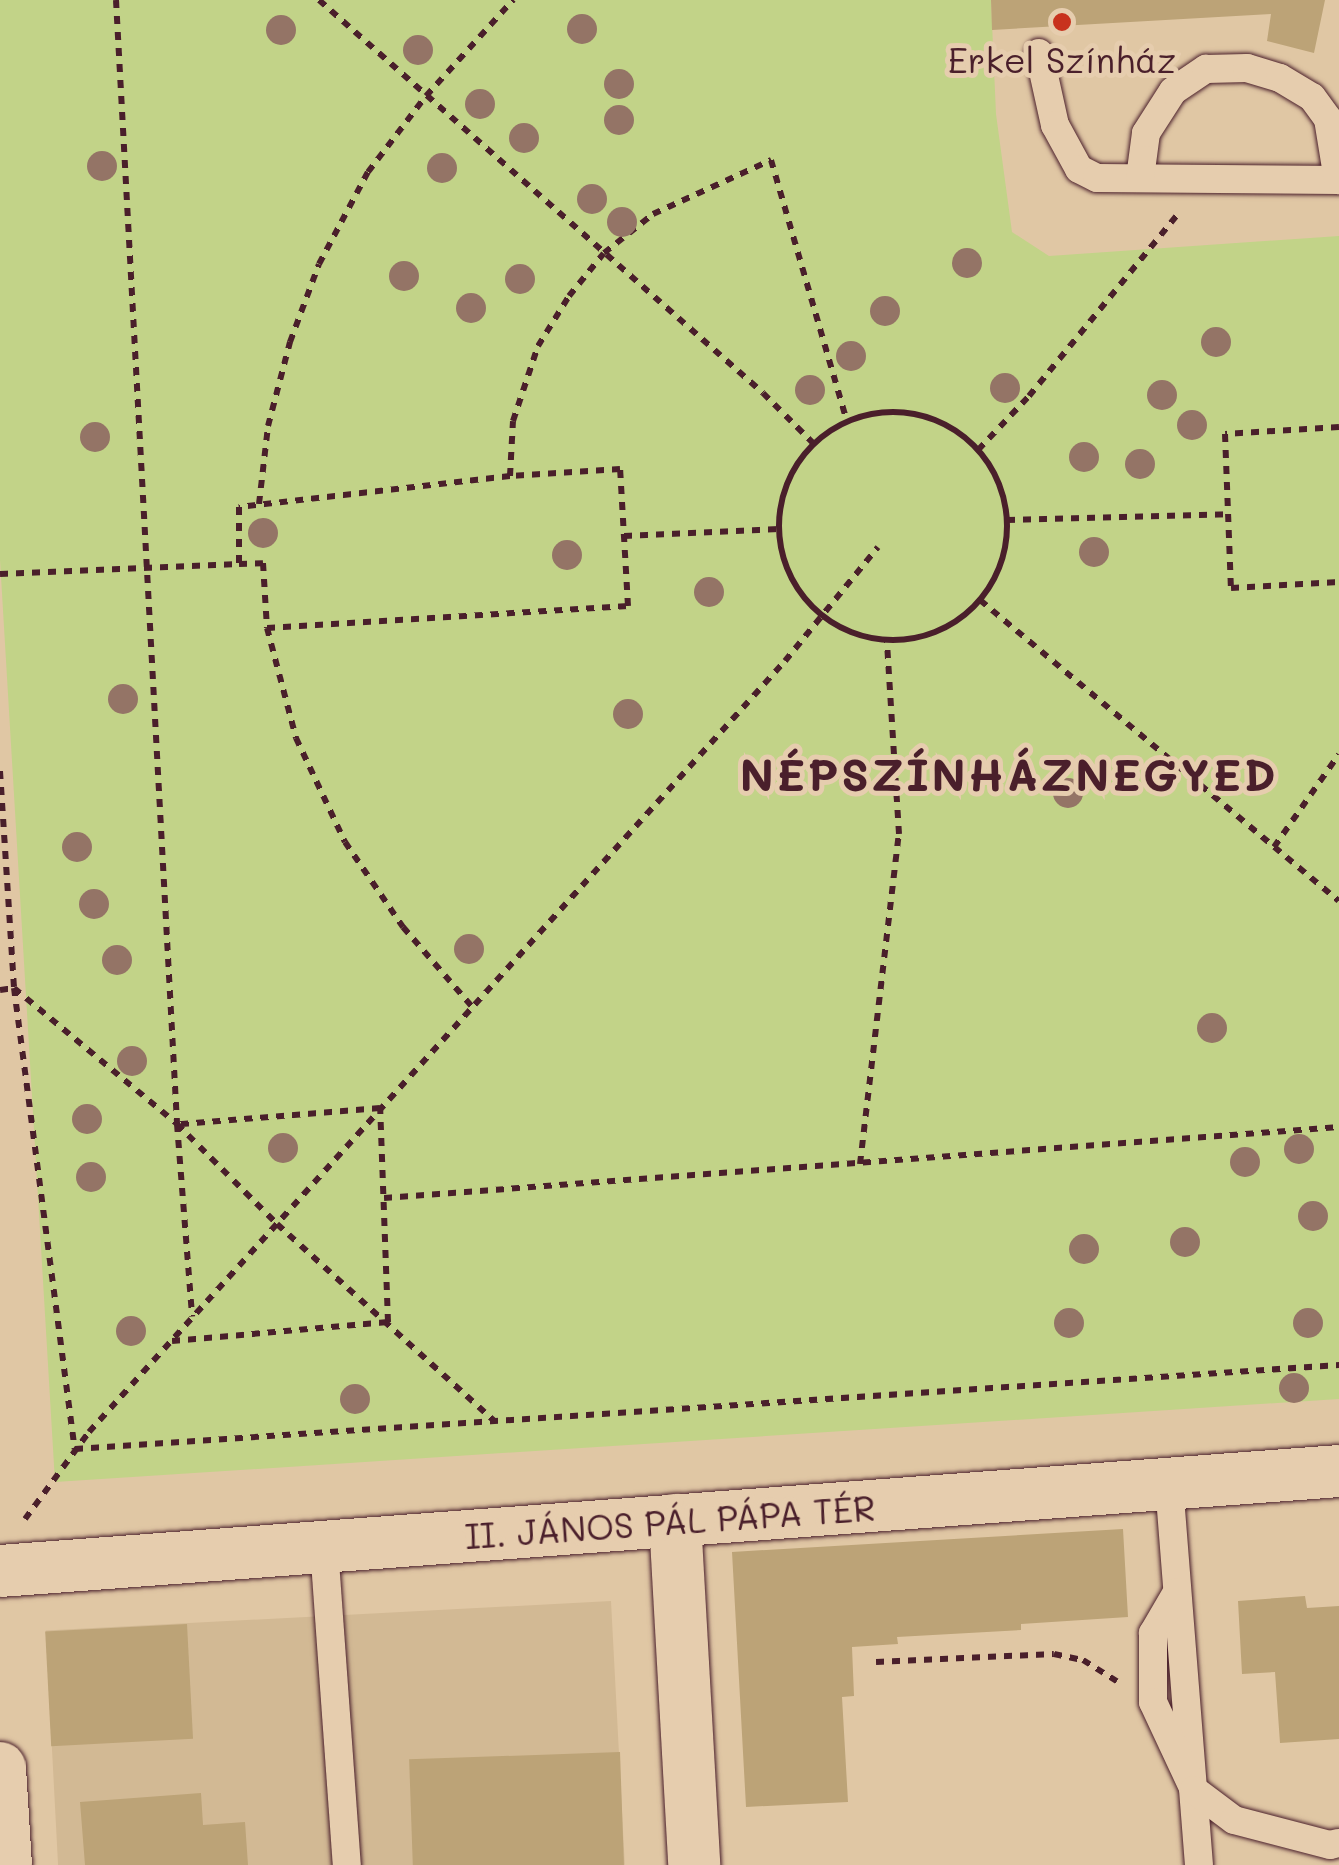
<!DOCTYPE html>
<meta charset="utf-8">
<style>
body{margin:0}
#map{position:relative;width:1339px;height:1865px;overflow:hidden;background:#e0c7a4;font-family:Mali,sans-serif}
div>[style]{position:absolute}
.built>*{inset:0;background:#d2b994;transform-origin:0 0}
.green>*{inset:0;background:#c2d388}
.building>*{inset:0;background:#bca377;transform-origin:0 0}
.path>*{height:6px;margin-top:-3px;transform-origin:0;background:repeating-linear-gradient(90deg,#4a1f2b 0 8px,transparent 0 16px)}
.path>.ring{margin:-3px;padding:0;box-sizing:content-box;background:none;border:6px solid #4a1f2b;border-radius:50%}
.roads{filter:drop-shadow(0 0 2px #4a1f2b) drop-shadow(0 0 2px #4a1f2b)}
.lane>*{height:28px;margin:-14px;padding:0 14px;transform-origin:14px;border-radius:14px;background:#e6cdae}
.street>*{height:52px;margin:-26px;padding:0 26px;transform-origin:26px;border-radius:26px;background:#e6cdae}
.trees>*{width:30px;height:30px;margin:-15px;border-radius:50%;background:#947466}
.dots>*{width:28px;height:28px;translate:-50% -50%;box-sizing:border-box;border:5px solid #e6cdae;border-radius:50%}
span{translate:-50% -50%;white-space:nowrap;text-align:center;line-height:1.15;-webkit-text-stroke:10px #e6cdae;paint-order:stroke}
.poi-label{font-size:35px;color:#4a1f2b}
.street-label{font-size:35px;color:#4a1f2b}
.district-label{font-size:45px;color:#4a1f2b;font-weight:700;letter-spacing:2.5px}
</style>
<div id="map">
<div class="built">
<div style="left:611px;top:1601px;width:264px;height:566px;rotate:87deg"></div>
</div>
<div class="green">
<div style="clip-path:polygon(0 0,991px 0,996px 114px,1012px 232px,1049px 256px,1339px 236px,1339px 1399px,55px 1482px,0 560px)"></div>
</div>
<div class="building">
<div style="clip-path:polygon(991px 0,1325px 0,1314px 53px,1267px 41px,1271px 14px,992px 30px)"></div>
<div style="clip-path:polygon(1123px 1529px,1128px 1617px,1021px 1624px,1021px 1630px,897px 1637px,898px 1644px,852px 1647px,854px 1696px,842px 1697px,848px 1802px,746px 1807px,732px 1552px)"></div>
<div style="clip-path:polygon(1305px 1596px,1307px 1608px,1339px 1606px,1339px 1739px,1280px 1743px,1275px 1672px,1242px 1674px,1238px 1601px)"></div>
<div style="left:187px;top:1624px;width:115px;height:142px;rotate:87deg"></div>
<div style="left:620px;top:1752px;width:113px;height:211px;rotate:88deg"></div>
<div style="clip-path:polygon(201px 1793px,203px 1825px,245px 1822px,248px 1865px,85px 1865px,80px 1802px)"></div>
</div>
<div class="path">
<div style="left:116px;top:0;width:1126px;rotate:86.89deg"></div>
<div style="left:177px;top:1124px;width:193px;rotate:85.5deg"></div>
<div style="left:319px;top:0;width:593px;rotate:41.51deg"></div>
<div style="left:763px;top:393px;width:72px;rotate:45deg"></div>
<div class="ring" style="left:779px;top:412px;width:222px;height:222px"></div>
<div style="left:1339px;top:427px;width:114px;rotate:176.5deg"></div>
<div style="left:1225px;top:434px;width:154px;rotate:87.8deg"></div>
<div style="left:1231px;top:588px;width:108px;rotate:-3.2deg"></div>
<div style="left:978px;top:450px;width:74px;rotate:-46.6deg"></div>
<div style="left:1029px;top:396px;width:235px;rotate:-50.7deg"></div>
<div style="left:510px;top:476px;width:55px;rotate:-86.9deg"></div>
<div style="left:513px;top:421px;width:79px;rotate:-71.6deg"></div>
<div style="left:538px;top:346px;width:59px;rotate:-58.2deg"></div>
<div style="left:569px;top:296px;width:55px;rotate:-50.9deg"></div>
<div style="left:604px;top:253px;width:63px;rotate:-38.5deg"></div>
<div style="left:653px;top:214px;width:130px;rotate:-24.6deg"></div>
<div style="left:771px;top:160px;width:272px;rotate:73.8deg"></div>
<div style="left:259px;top:504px;width:79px;rotate:-83.4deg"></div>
<div style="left:268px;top:426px;width:87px;rotate:-75.3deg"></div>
<div style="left:290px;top:342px;width:83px;rotate:-69.6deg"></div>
<div style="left:319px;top:264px;width:104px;rotate:-62deg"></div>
<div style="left:368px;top:172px;width:96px;rotate:-52.7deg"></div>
<div style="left:426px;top:96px;width:130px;rotate:-47.8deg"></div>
<div style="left:1007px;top:520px;width:222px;rotate:-1.5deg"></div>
<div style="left:624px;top:536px;width:155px;rotate:-2.6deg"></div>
<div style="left:0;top:574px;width:239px;rotate:-2.4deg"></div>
<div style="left:980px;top:600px;width:468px;rotate:40deg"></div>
<div style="left:267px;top:628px;width:362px;rotate:-3.5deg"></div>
<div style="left:628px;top:606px;width:137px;rotate:-93.3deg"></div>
<div style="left:620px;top:469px;width:110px;rotate:176.4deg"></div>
<div style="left:510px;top:476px;width:273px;rotate:173.5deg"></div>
<div style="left:239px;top:507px;width:57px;rotate:90deg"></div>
<div style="left:239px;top:564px;width:24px;rotate:-2deg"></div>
<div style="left:263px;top:563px;width:65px;rotate:86.5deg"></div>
<div style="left:267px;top:628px;width:114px;rotate:75.2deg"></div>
<div style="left:296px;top:738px;width:115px;rotate:64.8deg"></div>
<div style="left:345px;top:842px;width:103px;rotate:55.7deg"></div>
<div style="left:403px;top:927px;width:108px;rotate:49.1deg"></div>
<div style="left:0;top:771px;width:217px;rotate:86.3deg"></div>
<div style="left:14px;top:988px;width:465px;rotate:82.5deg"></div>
<div style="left:75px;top:1449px;width:1267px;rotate:-3.8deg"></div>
<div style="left:1274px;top:847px;width:113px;rotate:-55deg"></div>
<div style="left:0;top:990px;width:14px;rotate:-8deg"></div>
<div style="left:14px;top:988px;width:212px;rotate:39.8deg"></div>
<div style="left:177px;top:1124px;width:141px;rotate:45deg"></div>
<div style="left:277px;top:1224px;width:293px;rotate:42.2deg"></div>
<div style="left:860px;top:1164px;width:332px;rotate:-83.3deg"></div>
<div style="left:899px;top:834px;width:193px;rotate:-93.6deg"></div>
<div style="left:384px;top:1198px;width:958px;rotate:-4.25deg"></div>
<div style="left:172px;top:1341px;width:217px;rotate:-5deg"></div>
<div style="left:388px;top:1322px;width:214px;rotate:-92.1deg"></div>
<div style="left:380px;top:1108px;width:202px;rotate:175.4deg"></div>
<div style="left:25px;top:1519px;width:108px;rotate:-53.7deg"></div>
<div style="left:89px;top:1432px;width:1039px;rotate:-47.93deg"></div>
<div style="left:785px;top:661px;width:147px;rotate:-50.8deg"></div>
<div style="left:876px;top:1662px;width:178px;rotate:-2.6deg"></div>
<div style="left:1054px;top:1654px;width:30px;rotate:12deg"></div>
<div style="left:1083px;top:1660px;width:40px;rotate:32deg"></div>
</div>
<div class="roads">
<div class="lane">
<div style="left:1039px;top:53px;width:74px;rotate:77.5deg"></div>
<div style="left:1055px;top:125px;width:50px;rotate:61.4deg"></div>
<div style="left:1079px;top:169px;width:20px;rotate:27deg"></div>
<div style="left:1097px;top:178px;width:242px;rotate:0.5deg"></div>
<div style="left:1140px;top:178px;width:45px;rotate:-82.4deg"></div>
<div style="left:1146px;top:133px;width:50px;rotate:-57.3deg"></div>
<div style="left:1173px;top:91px;width:40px;rotate:-34deg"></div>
<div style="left:1206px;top:69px;width:41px;rotate:-1.4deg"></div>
<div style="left:1247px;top:68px;width:34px;rotate:17deg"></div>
<div style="left:1280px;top:78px;width:37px;rotate:31deg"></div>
<div style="left:1312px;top:97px;width:27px;rotate:54deg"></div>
<div style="left:1328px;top:119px;width:62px;rotate:80.7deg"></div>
<div style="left:1169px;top:1484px;width:382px;rotate:85.5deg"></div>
<div style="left:324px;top:1547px;width:319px;rotate:85.9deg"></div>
<div style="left:1177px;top:1592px;width:48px;rotate:120.3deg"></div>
<div style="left:1153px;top:1633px;width:69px;rotate:90deg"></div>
<div style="left:1153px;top:1702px;width:97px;rotate:65deg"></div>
<div style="left:1194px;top:1790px;width:50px;rotate:36.9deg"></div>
<div style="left:1234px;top:1820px;width:99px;rotate:14.6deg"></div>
<div style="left:1330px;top:1845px;width:9px;rotate:-13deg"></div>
</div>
<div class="street">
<div style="left:675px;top:1520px;width:346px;rotate:86.8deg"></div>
<div style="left:0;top:1571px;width:1343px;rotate:-4.27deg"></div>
<div style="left:0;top:1768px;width:97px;rotate:86.5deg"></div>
</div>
</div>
<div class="trees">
<div style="left:582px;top:29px"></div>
<div style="left:281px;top:30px"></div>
<div style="left:418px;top:50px"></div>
<div style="left:619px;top:84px"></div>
<div style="left:480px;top:104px"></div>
<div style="left:619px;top:120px"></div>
<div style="left:524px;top:138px"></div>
<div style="left:102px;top:166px"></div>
<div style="left:442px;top:168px"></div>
<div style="left:592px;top:199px"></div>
<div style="left:622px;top:222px"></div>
<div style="left:967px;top:263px"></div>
<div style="left:404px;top:276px"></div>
<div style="left:520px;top:279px"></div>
<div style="left:471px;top:308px"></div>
<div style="left:885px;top:311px"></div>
<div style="left:1216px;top:342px"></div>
<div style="left:851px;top:356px"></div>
<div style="left:1005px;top:388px"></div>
<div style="left:810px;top:390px"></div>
<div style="left:1162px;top:395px"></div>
<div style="left:1192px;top:425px"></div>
<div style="left:95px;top:437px"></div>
<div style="left:1084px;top:457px"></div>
<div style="left:1140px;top:464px"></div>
<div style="left:263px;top:533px"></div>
<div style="left:1094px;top:552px"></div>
<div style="left:567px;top:555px"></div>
<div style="left:709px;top:592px"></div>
<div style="left:123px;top:699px"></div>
<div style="left:628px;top:714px"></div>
<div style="left:1068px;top:793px"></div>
<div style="left:77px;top:847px"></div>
<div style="left:94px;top:904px"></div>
<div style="left:469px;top:949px"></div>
<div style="left:117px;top:960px"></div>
<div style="left:1212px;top:1028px"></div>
<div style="left:132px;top:1061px"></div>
<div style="left:87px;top:1119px"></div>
<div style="left:283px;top:1148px"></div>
<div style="left:1299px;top:1149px"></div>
<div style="left:1245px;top:1162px"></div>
<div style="left:91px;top:1177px"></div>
<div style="left:1313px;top:1216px"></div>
<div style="left:1185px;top:1242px"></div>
<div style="left:1084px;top:1249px"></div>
<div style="left:1069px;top:1323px"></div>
<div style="left:1308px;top:1323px"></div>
<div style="left:131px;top:1331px"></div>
<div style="left:1294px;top:1388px"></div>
<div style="left:355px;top:1399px"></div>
</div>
<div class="dots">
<div style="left:1062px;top:22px;background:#c8321e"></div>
</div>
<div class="poi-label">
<span style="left:1062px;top:59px">Erkel Színház</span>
</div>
<div class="street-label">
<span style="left:670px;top:1521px;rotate:-4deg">II. JÁNOS PÁL PÁPA TÉR</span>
</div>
<div class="district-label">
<span style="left:1009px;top:774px">NÉPSZÍNHÁZNEGYED</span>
</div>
</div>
